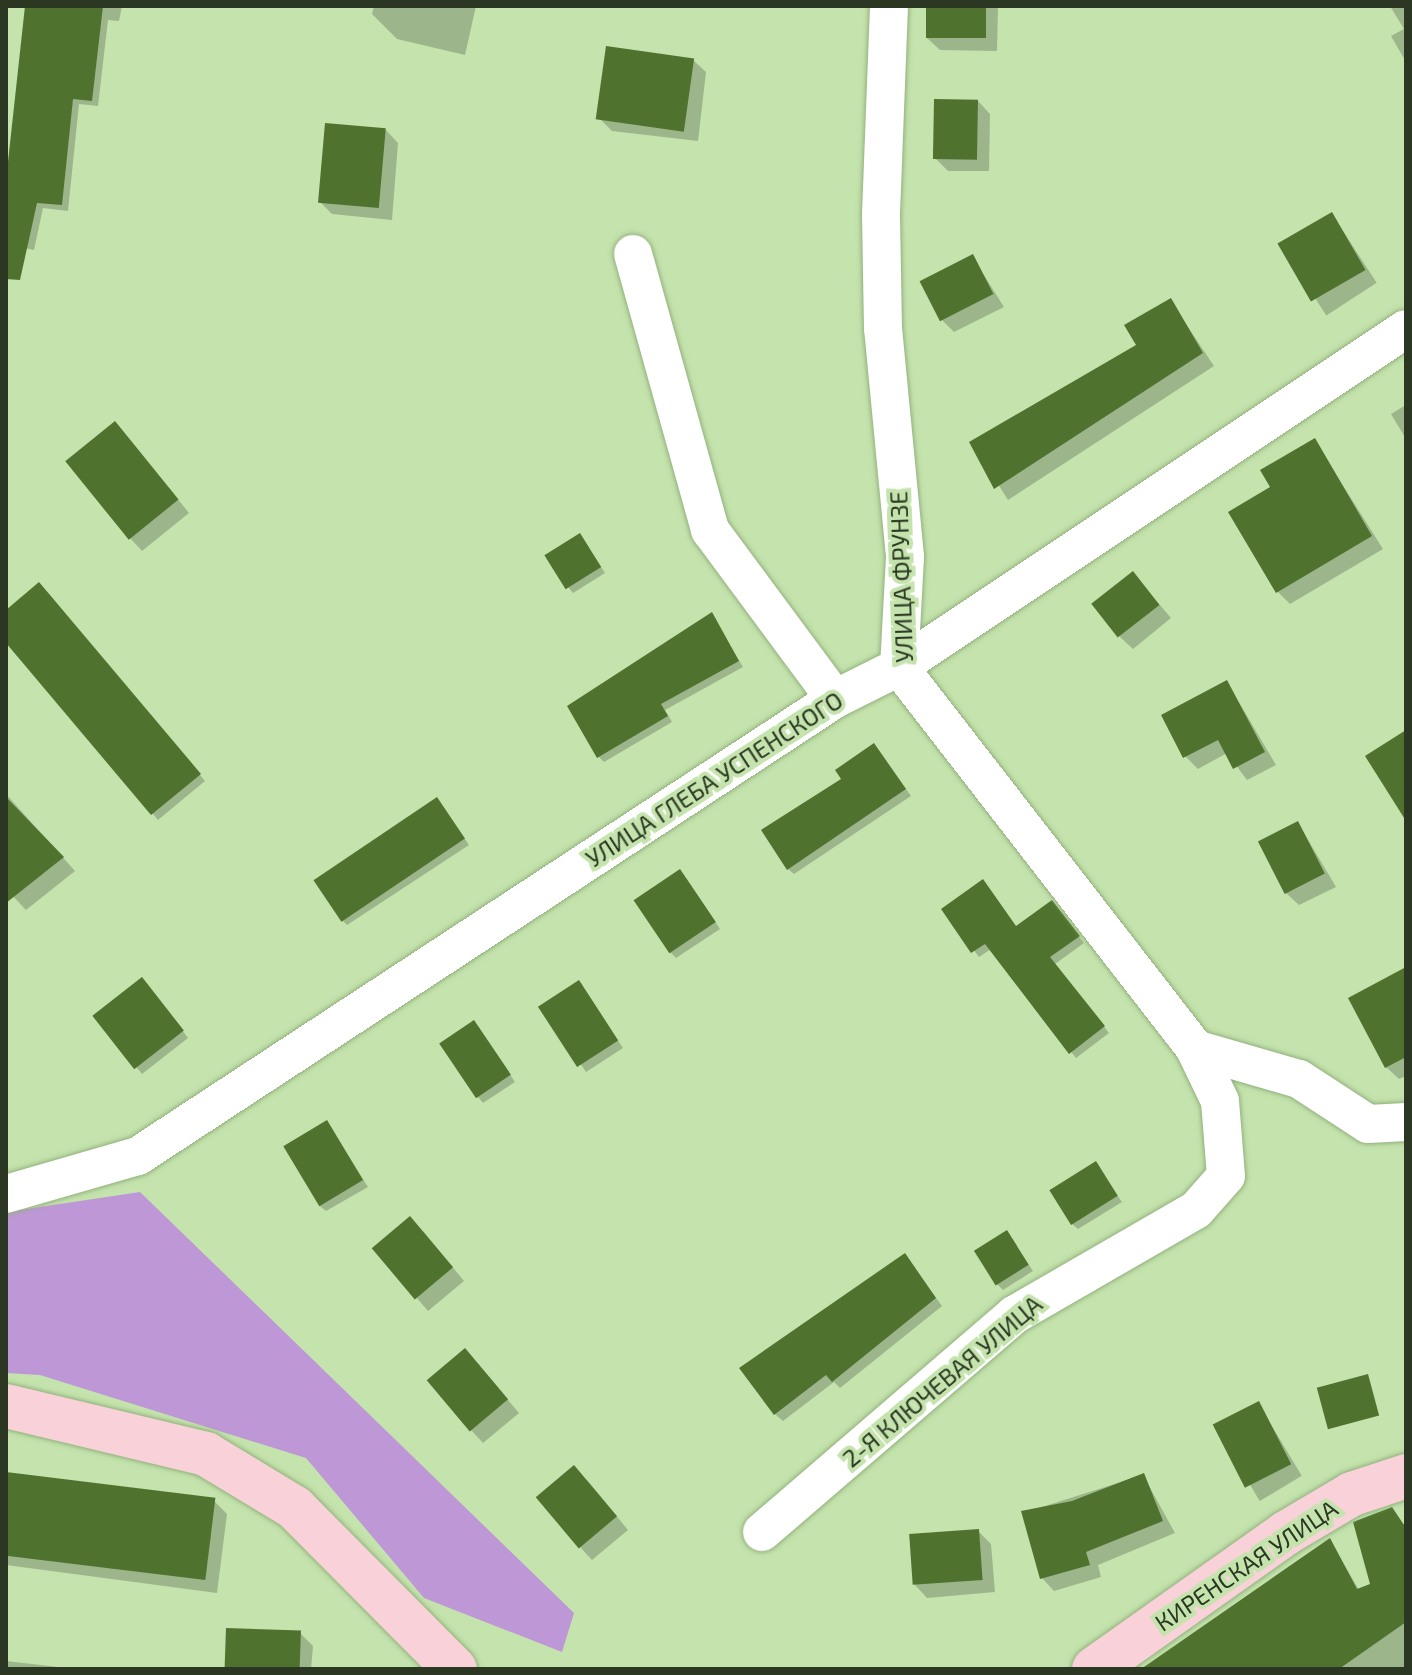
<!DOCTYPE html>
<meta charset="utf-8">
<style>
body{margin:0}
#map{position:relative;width:1412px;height:1675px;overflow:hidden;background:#c4e3ad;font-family:"Exo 2",sans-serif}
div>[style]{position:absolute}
.green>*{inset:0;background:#be97d6}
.shadow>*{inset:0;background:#0003;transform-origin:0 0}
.building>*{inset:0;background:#4f732f;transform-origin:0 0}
.roads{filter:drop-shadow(0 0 2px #93b17d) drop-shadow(0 0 2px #93b17d)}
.street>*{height:38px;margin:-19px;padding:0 19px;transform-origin:19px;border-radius:19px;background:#fff}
.secondary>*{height:44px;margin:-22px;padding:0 22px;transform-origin:22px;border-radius:22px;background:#f8d2d8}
span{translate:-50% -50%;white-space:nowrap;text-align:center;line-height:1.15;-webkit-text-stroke:8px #c4e3ad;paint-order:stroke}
.street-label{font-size:24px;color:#2b3722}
.frame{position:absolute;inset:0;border:8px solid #2b3722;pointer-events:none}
</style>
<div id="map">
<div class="green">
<div style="clip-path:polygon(140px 1192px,574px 1613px,562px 1652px,424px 1598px,306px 1458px,40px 1375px,6px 1373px,6px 1212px)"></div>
</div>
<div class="shadow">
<div style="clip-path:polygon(27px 6px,122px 6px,119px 21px,108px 20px,98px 106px,79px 104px,68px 211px,43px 208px,34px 250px,6px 244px)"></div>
<div style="clip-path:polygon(374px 6px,476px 6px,465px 55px,397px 39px,372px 14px)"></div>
<div style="clip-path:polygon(928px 6px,998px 6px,997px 51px,940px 50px,927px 38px)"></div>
<div style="clip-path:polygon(1390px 6px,1406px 6px,1406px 62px,1391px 36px,1404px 29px)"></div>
<div style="clip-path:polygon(693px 60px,706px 72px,698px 141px,612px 131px,599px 118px)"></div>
<div style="clip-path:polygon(978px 101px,990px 114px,989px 171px,948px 171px,935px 158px)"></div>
<div style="clip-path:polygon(386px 130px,398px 143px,392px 220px,332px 214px,320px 202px)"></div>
<div style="left:1332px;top:214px;width:82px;height:60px;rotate:57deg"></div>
<div style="clip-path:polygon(972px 256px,1004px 307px,954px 332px,941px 319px)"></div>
<div style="clip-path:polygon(1170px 300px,1214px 366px,1008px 500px,972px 443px,1138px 346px)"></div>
<div style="clip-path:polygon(1406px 405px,1406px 439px,1391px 414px)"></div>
<div style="clip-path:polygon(127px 436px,189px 513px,142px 551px,130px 538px)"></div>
<div style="clip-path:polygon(1315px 441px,1383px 549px,1290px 604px,1277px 591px,1273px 488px)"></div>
<div style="clip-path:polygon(580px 535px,605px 573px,573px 593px,568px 587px)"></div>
<div style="clip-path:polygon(1133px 573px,1171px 618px,1133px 649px,1120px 637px)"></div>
<div style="clip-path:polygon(45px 590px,205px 781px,158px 820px,6px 640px,6px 612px)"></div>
<div style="clip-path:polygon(712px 615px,743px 667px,665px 710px,672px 722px,604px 762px,598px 756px)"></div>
<div style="clip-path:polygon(1227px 682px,1276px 765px,1247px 780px,1227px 753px,1198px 769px,1185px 756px)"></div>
<div style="clip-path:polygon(879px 751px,911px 796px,794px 874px,788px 869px,844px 780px)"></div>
<div style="clip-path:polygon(6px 794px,75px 871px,26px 910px,6px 889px)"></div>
<div style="clip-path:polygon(442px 806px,469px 845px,347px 925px,341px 919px)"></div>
<div style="clip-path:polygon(1298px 823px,1336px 887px,1299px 905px,1286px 893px)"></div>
<div style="clip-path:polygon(686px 878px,720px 929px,676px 958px,670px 952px)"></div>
<div style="clip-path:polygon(1057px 909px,1084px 943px,1055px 964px,1109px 1033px,1076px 1058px,991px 949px,979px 957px,943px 910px,1017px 928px)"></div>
<div style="clip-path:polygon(1406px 969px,1406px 1076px,1399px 1079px,1386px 1067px)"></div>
<div style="clip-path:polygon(148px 985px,188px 1038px,142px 1074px,95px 1016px)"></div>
<div style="clip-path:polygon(584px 989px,623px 1048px,586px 1072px,541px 1007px)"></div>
<div style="clip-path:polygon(479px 1028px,515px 1082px,483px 1103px,478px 1097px)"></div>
<div style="clip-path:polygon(327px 1122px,368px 1187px,326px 1211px,320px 1206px)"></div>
<div style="clip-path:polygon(1096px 1164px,1122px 1202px,1078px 1229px,1072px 1224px)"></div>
<div style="clip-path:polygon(423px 1231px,464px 1281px,428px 1311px,374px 1248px)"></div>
<div style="clip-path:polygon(1007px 1233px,1033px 1271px,1003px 1290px,997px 1284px)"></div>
<div style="clip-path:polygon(905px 1256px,942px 1306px,840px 1388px,834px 1382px,783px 1421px,775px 1414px)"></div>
<div style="clip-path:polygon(477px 1363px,519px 1413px,483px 1443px,471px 1430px)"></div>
<div style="left:1258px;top:1403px;width:85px;height:49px;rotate:59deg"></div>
<div style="clip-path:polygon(6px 1474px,214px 1501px,227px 1514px,217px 1593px,6px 1565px)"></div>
<div style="clip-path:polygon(1143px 1475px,1175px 1533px,1098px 1565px,1101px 1577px,1054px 1591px,1042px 1578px,1023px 1513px)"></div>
<div style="clip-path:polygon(587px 1480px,628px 1530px,592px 1560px,580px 1547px)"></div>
<div style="clip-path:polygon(1391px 1509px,1406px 1527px,1406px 1669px,1144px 1669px,1330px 1540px,1359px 1590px,1372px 1585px)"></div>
<div style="clip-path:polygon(978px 1531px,991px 1544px,995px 1592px,927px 1598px,915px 1585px)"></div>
<div style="clip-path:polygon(300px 1633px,313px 1646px,311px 1669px,226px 1669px)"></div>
<div style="clip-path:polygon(6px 1661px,76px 1669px,6px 1669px)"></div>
</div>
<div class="building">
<div style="clip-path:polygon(25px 6px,103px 6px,92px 101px,73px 99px,62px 205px,37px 203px,20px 280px,6px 279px,6px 180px)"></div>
<div style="left:926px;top:6px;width:60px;height:32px"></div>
<div style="left:606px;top:46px;width:89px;height:74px;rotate:8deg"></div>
<div style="left:934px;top:99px;width:44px;height:60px;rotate:1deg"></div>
<div style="left:325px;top:123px;width:61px;height:80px;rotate:5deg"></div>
<div style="left:1332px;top:212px;width:67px;height:63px;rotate:60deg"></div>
<div style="left:973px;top:254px;width:45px;height:60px;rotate:63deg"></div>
<div style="clip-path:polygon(1171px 298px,1203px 353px,994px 489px,969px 442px,1136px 345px,1124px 325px)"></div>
<div style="left:115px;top:421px;width:101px;height:64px;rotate:51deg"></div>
<div style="clip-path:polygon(1315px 438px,1372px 536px,1276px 593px,1228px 512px,1270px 487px,1260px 470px)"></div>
<div style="left:580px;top:533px;width:40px;height:42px;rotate:58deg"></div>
<div style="left:1133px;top:571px;width:43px;height:53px;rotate:52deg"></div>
<div style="clip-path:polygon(39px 582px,201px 774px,151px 815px,6px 643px,6px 610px)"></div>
<div style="clip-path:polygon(712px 612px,739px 661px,661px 704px,668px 716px,597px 758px,567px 706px)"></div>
<div style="clip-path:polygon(1227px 680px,1265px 752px,1233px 769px,1218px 740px,1183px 758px,1161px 715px)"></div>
<div style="clip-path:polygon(1406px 730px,1406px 821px,1365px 756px)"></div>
<div style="clip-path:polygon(874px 743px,906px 789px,787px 870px,761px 830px,841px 779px,835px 770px)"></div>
<div style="clip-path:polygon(6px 797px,64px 857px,6px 903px)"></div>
<div style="left:437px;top:797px;width:50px;height:149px;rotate:56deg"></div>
<div style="left:1298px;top:821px;width:59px;height:45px;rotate:63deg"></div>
<div style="left:680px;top:869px;width:64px;height:56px;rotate:56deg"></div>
<div style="clip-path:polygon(983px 879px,1016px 926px,1052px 900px,1080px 936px,1050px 957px,1105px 1026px,1069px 1054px,985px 944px,971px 953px,941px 909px)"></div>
<div style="clip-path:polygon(1406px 967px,1406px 1057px,1385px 1068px,1348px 998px)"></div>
<div style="left:142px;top:977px;width:68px;height:63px;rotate:52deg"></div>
<div style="left:579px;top:980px;width:72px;height:49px;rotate:57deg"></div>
<div style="left:474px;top:1020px;width:66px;height:42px;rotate:56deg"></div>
<div style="left:327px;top:1120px;width:70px;height:51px;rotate:59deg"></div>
<div style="left:1096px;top:1161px;width:41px;height:55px;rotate:58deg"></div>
<div style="left:410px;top:1216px;width:67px;height:50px;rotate:50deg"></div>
<div style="left:1007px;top:1230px;width:41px;height:39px;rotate:58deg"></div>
<div style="clip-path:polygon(905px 1253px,936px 1298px,832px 1382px,826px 1375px,774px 1415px,739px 1368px)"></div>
<div style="left:465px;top:1348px;width:67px;height:50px;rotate:50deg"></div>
<div style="left:1368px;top:1374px;width:43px;height:53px;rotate:75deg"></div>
<div style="left:1259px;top:1401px;width:71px;height:52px;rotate:63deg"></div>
<div style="left:574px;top:1465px;width:67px;height:50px;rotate:50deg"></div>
<div style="left:6px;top:1472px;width:211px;height:83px;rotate:7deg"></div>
<div style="clip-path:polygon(1144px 1473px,1163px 1521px,1086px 1552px,1090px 1565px,1040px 1579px,1021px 1511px,1072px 1501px)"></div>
<div style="clip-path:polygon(1392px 1507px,1406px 1528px,1406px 1622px,1339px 1669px,1141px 1669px,1330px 1538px,1357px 1589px,1370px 1584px,1353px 1522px)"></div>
<div style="left:979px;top:1529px;width:51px;height:70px;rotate:86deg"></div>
<div style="left:226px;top:1628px;width:75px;height:41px;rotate:2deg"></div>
</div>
<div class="roads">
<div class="street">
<div style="left:889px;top:6px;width:209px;rotate:92.2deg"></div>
<div style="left:881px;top:215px;width:113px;rotate:89deg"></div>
<div style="left:883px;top:328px;width:230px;rotate:84.5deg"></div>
<div style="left:905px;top:557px;width:110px;rotate:93.1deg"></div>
<div style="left:899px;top:667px;width:483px;rotate:52.2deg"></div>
<div style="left:633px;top:254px;width:287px;rotate:74.4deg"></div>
<div style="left:710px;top:530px;width:210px;rotate:53.5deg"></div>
<div style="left:6px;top:1194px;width:137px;rotate:-16.1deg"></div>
<div style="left:138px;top:1156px;width:833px;rotate:-33.25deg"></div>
<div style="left:835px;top:699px;width:72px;rotate:-26.6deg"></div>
<div style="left:899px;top:667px;width:609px;rotate:-33.69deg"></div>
<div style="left:762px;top:1532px;width:333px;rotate:-40.7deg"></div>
<div style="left:1014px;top:1315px;width:210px;rotate:-30deg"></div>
<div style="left:1196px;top:1210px;width:45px;rotate:-48.6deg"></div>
<div style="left:1226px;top:1176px;width:75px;rotate:-94.6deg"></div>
<div style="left:1220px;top:1101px;width:58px;rotate:-115.7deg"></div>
<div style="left:1195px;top:1049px;width:108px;rotate:16.1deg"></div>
<div style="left:1299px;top:1079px;width:82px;rotate:33.1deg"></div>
<div style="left:1368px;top:1124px;width:38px;rotate:-3deg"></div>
</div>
<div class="secondary">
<div style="left:6px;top:1406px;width:206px;rotate:13.5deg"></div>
<div style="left:206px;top:1454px;width:104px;rotate:31.2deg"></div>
<div style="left:295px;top:1508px;width:227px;rotate:45.2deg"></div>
<div style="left:1094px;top:1669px;width:235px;rotate:-35.3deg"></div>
<div style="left:1286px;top:1533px;width:77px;rotate:-30.6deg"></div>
<div style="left:1352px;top:1494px;width:57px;rotate:-18.4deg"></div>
</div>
</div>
<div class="street-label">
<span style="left:901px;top:577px;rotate:-92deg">УЛИЦА ФРУНЗЕ</span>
<span style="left:714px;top:779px;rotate:-33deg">УЛИЦА ГЛЕБА УСПЕНСКОГО</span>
<span style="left:942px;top:1381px;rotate:-40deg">2-Я КЛЮЧЕВАЯ УЛИЦА</span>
<span style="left:1246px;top:1565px;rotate:-34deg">КИРЕНСКАЯ УЛИЦА</span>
</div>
<div class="frame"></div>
</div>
